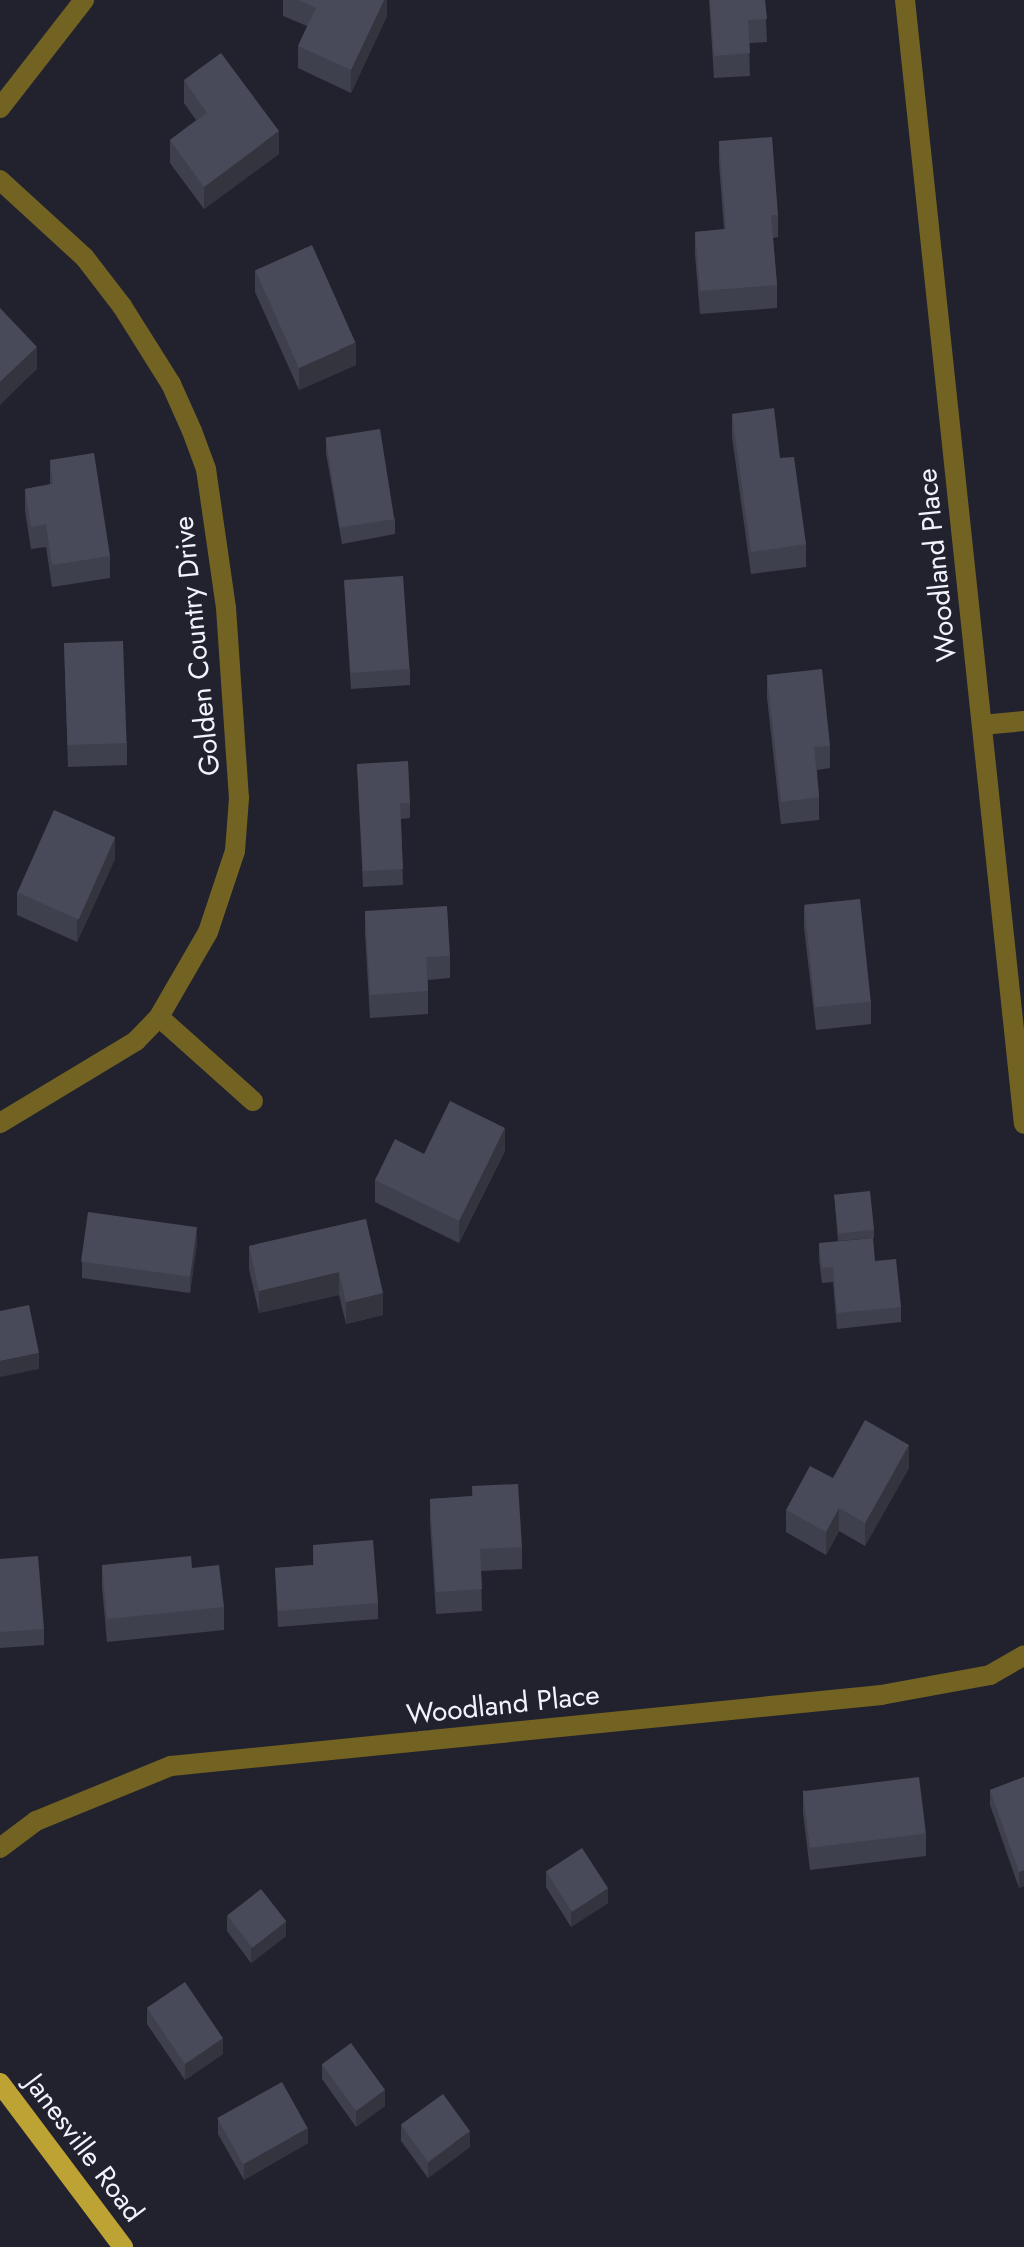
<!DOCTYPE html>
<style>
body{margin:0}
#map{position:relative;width:1024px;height:2247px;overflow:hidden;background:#22222f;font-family:Jost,sans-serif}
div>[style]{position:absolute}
.minor>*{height:20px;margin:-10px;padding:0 10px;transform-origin:10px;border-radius:10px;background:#736323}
.major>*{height:20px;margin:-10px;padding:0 10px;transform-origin:10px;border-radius:10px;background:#bda234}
.wall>*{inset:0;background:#3f404d}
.shaded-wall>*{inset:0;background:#33343e}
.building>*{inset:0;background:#494a59;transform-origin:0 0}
span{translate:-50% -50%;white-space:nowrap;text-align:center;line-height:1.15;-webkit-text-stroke:6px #22222f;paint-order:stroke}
.street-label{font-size:28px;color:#f2f2fb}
</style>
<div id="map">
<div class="minor">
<div style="left:905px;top:0;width:1130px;rotate:83.96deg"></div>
<div style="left:0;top:108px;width:137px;rotate:-52.1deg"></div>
<div style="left:0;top:180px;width:115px;rotate:42.5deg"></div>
<div style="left:85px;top:258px;width:61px;rotate:52.4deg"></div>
<div style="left:122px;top:306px;width:92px;rotate:57.9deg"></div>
<div style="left:171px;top:384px;width:51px;rotate:65.9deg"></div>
<div style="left:192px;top:431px;width:40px;rotate:69.8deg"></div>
<div style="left:206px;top:469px;width:140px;rotate:81.8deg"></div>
<div style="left:226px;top:608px;width:190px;rotate:86.1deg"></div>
<div style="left:239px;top:798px;width:53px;rotate:94.3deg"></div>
<div style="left:235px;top:851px;width:85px;rotate:108.4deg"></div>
<div style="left:208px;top:932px;width:98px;rotate:120deg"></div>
<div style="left:159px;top:1017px;width:33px;rotate:134deg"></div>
<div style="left:136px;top:1041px;width:159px;rotate:148.9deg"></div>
<div style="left:982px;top:725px;width:42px;rotate:-5.4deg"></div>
<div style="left:159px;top:1017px;width:126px;rotate:41.8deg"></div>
<div style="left:0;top:1848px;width:45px;rotate:-36.9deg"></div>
<div style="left:36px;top:1821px;width:146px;rotate:-22.2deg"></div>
<div style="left:171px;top:1766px;width:714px;rotate:-5.71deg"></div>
<div style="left:881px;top:1695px;width:111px;rotate:-10.4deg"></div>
<div style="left:990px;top:1675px;width:39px;rotate:-30deg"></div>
</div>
<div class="major">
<div style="left:0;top:2083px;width:205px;rotate:53.1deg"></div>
</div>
<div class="wall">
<div style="clip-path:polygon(283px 0,387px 0,387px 16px,351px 93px,298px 68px,298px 46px,307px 26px,283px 16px)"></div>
<div style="clip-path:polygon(709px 0,765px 0,767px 42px,749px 43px,750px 76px,714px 78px)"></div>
<div style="clip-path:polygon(184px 80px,279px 154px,204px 209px,170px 163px,170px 140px,196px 120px,184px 103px)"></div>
<div style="clip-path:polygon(719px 141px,778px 215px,778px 237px,773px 238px,777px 285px,777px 308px,700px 314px,695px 255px,695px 232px,724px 229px,719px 164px)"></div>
<div style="clip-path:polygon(255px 270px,356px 365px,299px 390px,255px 292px)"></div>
<div style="clip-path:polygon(732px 414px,780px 458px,806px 544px,806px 567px,751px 574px,732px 437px)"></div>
<div style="clip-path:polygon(326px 438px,395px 519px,395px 534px,342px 544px,326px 453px)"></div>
<div style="clip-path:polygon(50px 460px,110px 556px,110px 578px,52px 587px,46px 547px,31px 549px,25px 511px,25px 489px,50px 484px)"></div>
<div style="clip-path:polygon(344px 581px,410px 669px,410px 685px,351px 689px)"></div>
<div style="clip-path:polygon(64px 643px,127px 743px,127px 765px,68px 767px)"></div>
<div style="clip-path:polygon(767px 675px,830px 746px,830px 768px,817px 770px,819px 797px,819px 820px,781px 824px,767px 698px)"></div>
<div style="clip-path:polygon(357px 764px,410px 803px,410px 818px,401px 819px,403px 885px,363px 887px)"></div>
<div style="clip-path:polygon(115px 859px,77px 942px,17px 915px,17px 892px)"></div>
<div style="clip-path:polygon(804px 906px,871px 1001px,871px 1024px,816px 1030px,804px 928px)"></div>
<div style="clip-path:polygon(365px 911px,450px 956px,450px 978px,428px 980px,428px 1014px,370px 1018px,365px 934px)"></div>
<div style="clip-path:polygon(505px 1151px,459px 1243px,375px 1202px,375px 1180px,424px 1154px)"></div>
<div style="clip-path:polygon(834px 1194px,874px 1230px,874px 1238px,838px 1241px)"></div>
<div style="clip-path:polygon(366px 1219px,383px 1315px,346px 1324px,339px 1295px,259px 1313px,249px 1269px,249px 1246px)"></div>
<div style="clip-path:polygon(197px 1243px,190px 1293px,82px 1278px,82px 1262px)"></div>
<div style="clip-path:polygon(819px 1243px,875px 1261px,901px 1307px,901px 1322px,837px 1329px,833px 1282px,822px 1283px,819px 1259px)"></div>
<div style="clip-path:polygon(909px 1468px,865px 1546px,839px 1531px,826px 1555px,786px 1532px,786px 1510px,833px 1478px)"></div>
<div style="clip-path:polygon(472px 1486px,522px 1547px,522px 1569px,481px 1571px,482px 1611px,436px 1614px,430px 1522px,430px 1499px,472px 1496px)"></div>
<div style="clip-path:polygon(313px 1545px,378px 1603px,378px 1619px,278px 1627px,275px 1568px,313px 1565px)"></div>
<div style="clip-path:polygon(0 1559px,44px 1629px,44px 1645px,0 1648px)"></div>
<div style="clip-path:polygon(102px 1565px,192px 1568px,224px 1607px,224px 1630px,107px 1642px,102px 1587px)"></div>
<div style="clip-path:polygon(1024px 1777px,1024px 1886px,1019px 1888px,990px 1805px,990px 1790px)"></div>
<div style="clip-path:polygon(803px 1790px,926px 1834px,926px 1856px,810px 1870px,803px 1813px)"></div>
<div style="clip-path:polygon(546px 1871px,608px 1903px,571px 1927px,546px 1887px)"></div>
<div style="clip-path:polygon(227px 1916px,286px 1936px,251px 1963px,227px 1931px)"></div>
<div style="clip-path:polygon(147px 2008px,223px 2054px,185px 2080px,147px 2024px)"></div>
<div style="clip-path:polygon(322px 2064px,385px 2106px,356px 2127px,322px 2079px)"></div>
<div style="clip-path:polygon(218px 2119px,308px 2143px,244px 2180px,218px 2134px)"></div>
<div style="clip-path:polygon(401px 2125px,470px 2147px,428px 2178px,401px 2141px)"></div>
</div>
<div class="shaded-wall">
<div style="clip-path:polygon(384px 0,387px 0,387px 16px,351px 93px,351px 70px)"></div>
<div style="clip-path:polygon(279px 131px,279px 154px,204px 209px,204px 187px)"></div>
<div style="clip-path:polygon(356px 343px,356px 365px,299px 390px,299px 368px)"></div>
<div style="clip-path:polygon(37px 347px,37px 369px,0 405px,0 382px)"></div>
<div style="clip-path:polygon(115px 837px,115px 859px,77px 942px,77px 919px)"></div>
<div style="clip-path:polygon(505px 1128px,505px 1151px,459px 1243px,459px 1221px)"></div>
<div style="clip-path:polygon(197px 1227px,197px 1243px,190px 1293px,190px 1277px)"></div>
<div style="clip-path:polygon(339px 1272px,339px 1295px,259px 1313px,259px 1291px)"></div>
<div style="clip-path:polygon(383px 1293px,383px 1315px,346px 1324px,346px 1302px)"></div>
<div style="clip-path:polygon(39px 1353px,39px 1369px,0 1377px,0 1361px)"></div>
<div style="clip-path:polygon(909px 1445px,909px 1468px,865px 1546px,865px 1523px)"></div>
<div style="clip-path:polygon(839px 1508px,839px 1531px,826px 1555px,826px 1532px)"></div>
<div style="clip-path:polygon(1024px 1870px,1024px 1886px,1019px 1888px,1019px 1872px)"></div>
<div style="clip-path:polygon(608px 1888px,608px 1903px,571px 1927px,571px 1911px)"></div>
<div style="clip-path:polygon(286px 1921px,286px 1936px,251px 1963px,251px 1947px)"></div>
<div style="clip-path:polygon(223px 2038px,223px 2054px,185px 2080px,185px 2064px)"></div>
<div style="clip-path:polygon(385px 2090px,385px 2106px,356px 2127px,356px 2111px)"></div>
<div style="clip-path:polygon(308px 2128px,308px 2143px,244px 2180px,244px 2164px)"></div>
<div style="clip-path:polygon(470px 2131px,470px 2147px,428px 2178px,428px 2163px)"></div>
</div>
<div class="building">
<div style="clip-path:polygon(299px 0,384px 0,351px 70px,298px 46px,316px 8px)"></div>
<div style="clip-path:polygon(710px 0,765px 0,767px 19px,748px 20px,750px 53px,714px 56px)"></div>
<div style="clip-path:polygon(221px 53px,279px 131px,204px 187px,170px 140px,207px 113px,184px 80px)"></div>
<div style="clip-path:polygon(772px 137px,778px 215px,771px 215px,777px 285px,700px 291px,695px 232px,726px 229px,719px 141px)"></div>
<div style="left:312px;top:245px;width:107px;height:62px;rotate:66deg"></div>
<div style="clip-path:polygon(0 308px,37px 347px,0 382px)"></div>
<div style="clip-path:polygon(774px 408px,780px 458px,794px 457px,806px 544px,751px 552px,732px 414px)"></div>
<div style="left:380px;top:429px;width:91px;height:55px;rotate:81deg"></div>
<div style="clip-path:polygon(94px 453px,110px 556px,52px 565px,46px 524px,31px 527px,25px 489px,53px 484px,50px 460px)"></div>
<div style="left:403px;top:576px;width:93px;height:59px;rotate:86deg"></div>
<div style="left:123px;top:641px;width:102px;height:59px;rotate:88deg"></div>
<div style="clip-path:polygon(822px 669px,830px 746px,814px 747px,819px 797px,781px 802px,767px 675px)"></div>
<div style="clip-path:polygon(408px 761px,410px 803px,400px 803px,403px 869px,363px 871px,357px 764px)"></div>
<div style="left:54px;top:810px;width:67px;height:90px;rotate:24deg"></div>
<div style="left:860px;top:899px;width:103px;height:56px;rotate:84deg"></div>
<div style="clip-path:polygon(447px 906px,450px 956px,426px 957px,428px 991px,370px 995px,365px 911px)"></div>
<div style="clip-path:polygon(450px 1101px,505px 1128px,459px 1221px,375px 1180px,395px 1139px,424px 1154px)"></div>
<div style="left:870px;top:1191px;width:39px;height:36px;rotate:84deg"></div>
<div style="left:88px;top:1212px;width:110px;height:50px;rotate:8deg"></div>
<div style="clip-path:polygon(366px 1219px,383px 1293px,346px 1302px,339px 1272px,259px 1291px,249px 1246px)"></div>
<div style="clip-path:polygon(873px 1238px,875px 1261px,896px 1259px,901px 1307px,837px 1313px,833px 1267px,822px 1268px,819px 1243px)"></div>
<div style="clip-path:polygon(29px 1305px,39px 1353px,0 1361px,0 1311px)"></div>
<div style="clip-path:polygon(865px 1420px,909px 1445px,865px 1523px,839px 1508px,826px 1532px,786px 1510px,810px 1466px,833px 1478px)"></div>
<div style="clip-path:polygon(518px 1484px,522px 1547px,480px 1549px,482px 1589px,436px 1592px,430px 1499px,473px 1496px,472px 1486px)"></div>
<div style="clip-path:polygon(373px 1540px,378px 1603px,278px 1611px,275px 1568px,314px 1565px,313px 1545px)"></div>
<div style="clip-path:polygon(38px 1556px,44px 1629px,0 1632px,0 1559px)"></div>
<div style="clip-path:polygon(191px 1556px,192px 1568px,219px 1565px,224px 1607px,107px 1619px,102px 1565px)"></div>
<div style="left:919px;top:1777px;width:57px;height:117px;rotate:83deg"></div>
<div style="clip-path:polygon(1024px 1777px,1024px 1870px,1019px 1872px,990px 1790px)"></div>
<div style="left:582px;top:1848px;width:48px;height:43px;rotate:57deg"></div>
<div style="left:261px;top:1889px;width:41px;height:43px;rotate:52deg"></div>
<div style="left:185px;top:1982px;width:68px;height:46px;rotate:56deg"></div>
<div style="left:351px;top:2043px;width:58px;height:36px;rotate:54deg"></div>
<div style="left:282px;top:2082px;width:53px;height:74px;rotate:61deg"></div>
<div style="left:443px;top:2094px;width:46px;height:52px;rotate:54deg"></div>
</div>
<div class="street-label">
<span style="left:937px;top:565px;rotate:-96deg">Woodland Place</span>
<span style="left:197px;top:646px;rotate:-96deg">Golden Country Drive</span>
<span style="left:503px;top:1705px;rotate:-6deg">Woodland Place</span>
<span style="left:84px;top:2148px;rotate:53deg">Janesville Road</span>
</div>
</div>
